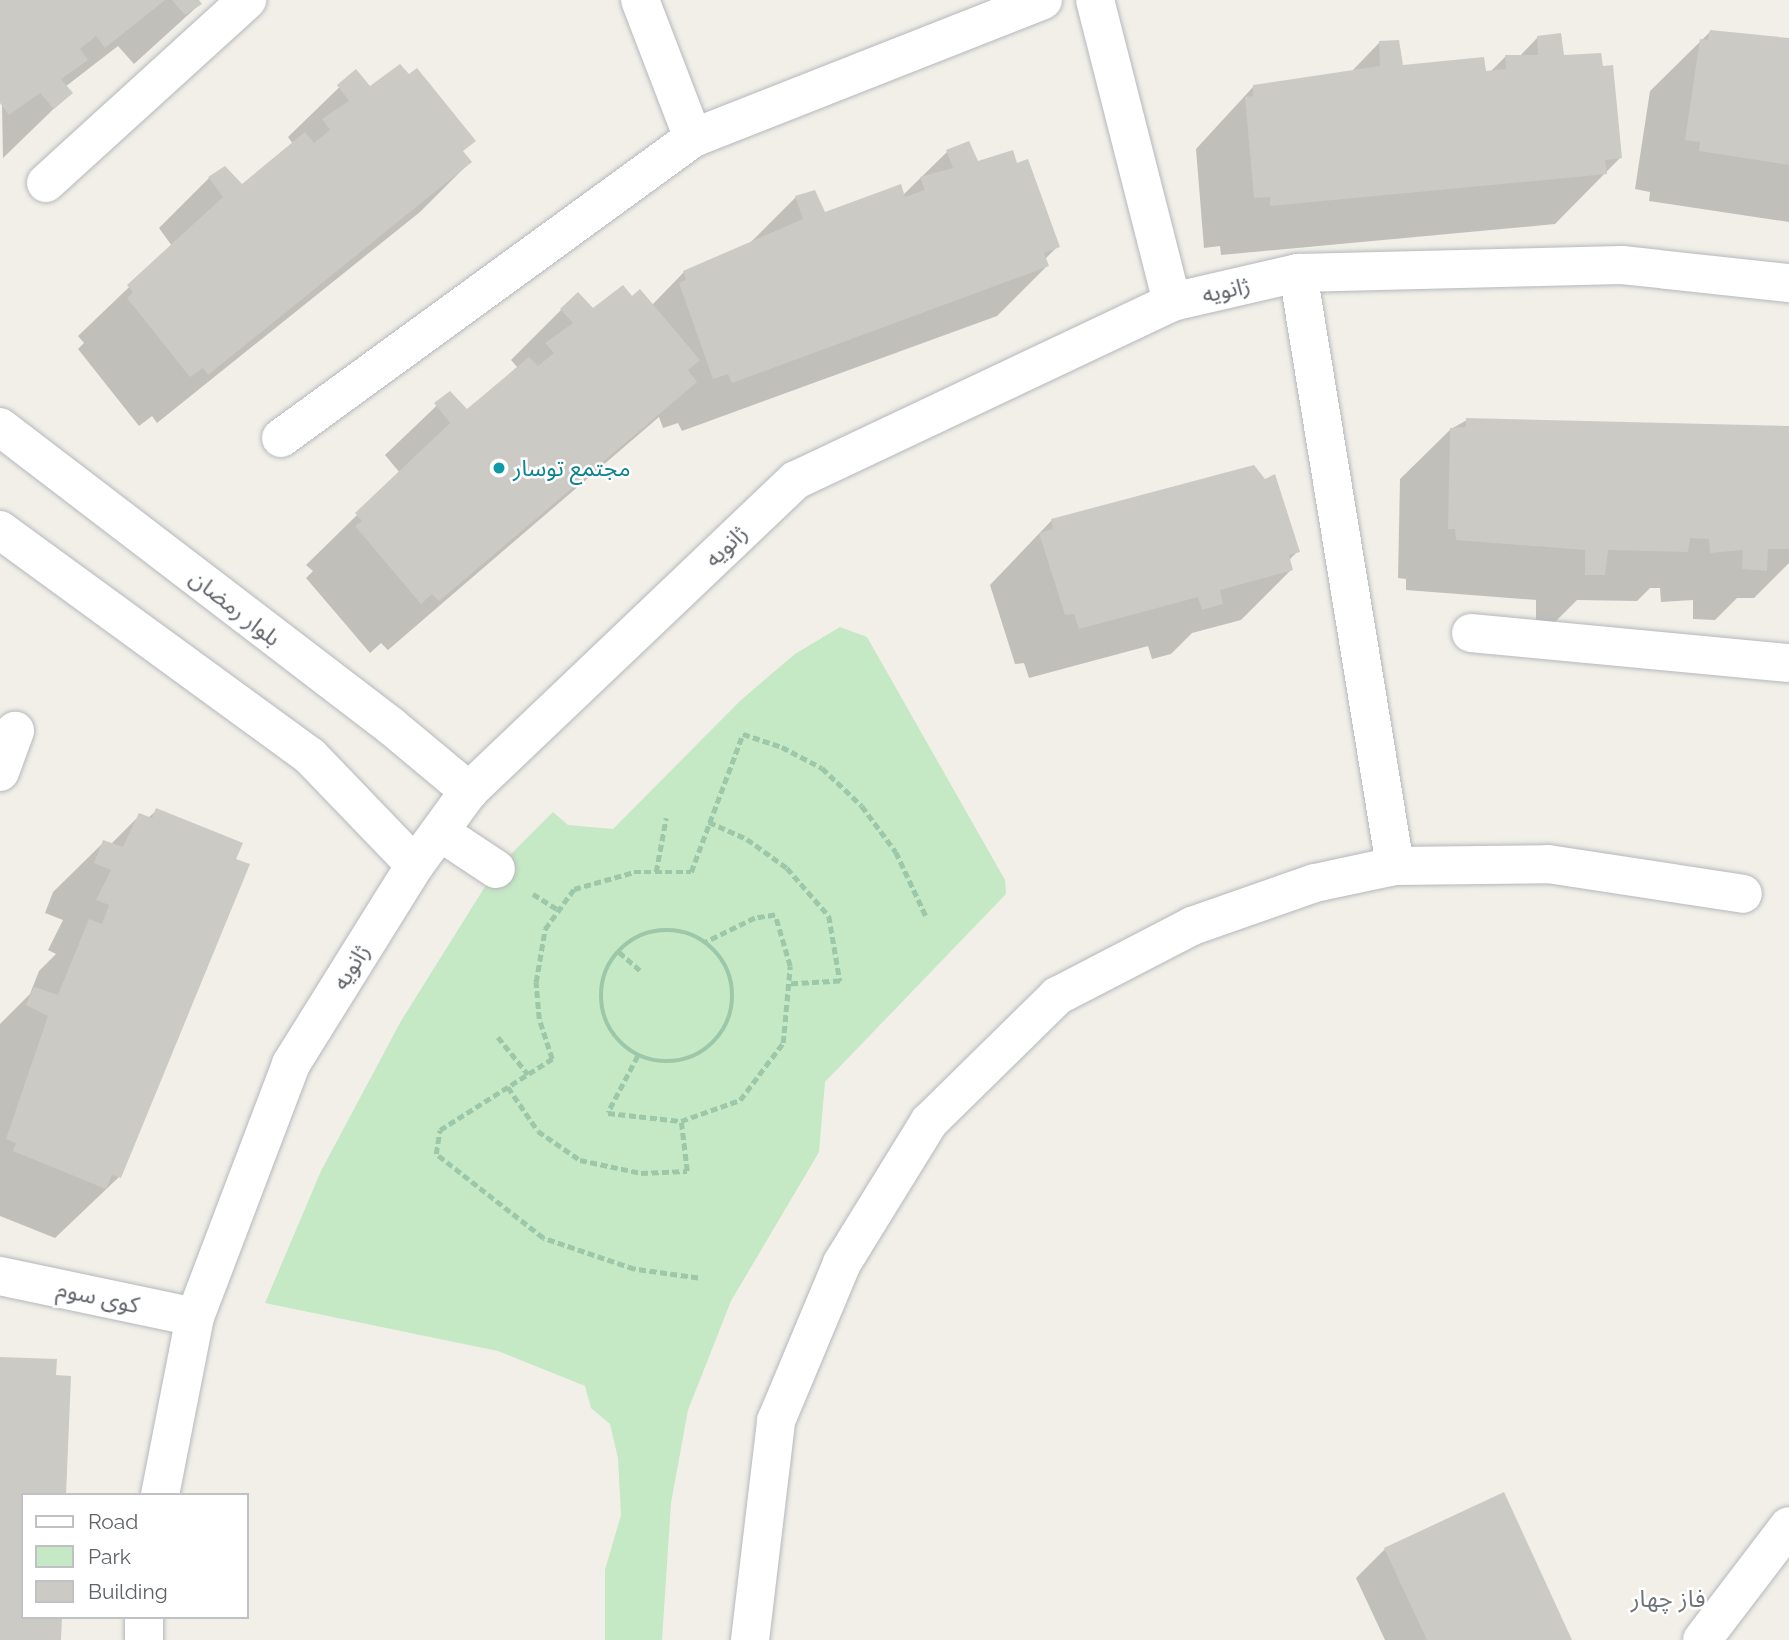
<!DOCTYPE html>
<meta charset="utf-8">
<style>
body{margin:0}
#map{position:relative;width:1789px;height:1640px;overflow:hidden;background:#f1efe8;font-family:Raleway,"Noto Sans Arabic",sans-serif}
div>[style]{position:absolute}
.green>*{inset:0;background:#c5e8c5}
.shadow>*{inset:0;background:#0003}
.building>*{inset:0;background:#cccac5}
.path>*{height:4.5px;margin-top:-2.25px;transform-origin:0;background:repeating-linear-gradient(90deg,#9cc7a9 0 7px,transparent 0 10.5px)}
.path>.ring{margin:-2.25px;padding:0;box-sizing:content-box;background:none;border:4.5px solid #9cc7a9;border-radius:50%}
.roads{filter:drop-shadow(0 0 2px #b5b8bc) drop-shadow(0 0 2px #b5b8bc)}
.minor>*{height:38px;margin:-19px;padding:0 19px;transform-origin:19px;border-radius:19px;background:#fff}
.dots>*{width:19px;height:19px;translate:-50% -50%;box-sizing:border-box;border:4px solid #fff;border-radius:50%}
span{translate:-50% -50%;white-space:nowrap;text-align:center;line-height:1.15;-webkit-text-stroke:5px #fff;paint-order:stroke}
.street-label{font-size:23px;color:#5f6368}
.culture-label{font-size:23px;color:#0d838f}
.left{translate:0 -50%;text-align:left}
.neighbourhood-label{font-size:24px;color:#70757a}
.legend{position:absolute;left:21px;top:1493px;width:228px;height:126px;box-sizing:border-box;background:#fff;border:2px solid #bfc1c3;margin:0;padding:9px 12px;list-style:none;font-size:21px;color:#5f6368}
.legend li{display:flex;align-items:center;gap:14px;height:35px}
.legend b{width:35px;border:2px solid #bfc1c3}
</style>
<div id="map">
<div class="green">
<div style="clip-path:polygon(840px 627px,867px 637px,1005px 880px,1006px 894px,825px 1082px,819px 1152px,731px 1301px,688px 1410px,671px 1503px,662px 1640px,605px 1640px,605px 1570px,621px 1515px,618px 1458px,610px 1424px,591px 1408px,585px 1386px,498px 1351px,265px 1303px,321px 1171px,401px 1021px,496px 869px,553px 812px,568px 825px,613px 829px,741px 700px,795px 654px)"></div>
</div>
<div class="shadow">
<div style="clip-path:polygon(0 0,197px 0,200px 4px,134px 64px,118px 46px,65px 87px,70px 93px,3px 158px)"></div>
<div style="clip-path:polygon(1710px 32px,1789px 40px,1789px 222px,1649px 201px,1650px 192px,1635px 189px,1650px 91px)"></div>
<div style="clip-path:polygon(1537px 38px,1563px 57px,1620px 158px,1555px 224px,1221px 255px,1220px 246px,1204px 248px,1196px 149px,1253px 87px,1350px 73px,1379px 43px,1402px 67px,1490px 72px,1505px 57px,1519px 57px)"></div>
<div style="clip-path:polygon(355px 72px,369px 88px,470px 162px,420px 212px,157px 423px,152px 416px,139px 426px,78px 349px,84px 343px,78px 336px,172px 246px,159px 228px,209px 178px,242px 186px,293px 144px,288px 137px)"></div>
<div style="clip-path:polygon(947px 152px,977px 163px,1016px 165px,1058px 246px,1045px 259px,1047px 266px,997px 316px,682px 431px,678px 423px,663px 428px,659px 417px,388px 650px,381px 643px,370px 653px,306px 578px,313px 571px,306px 565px,400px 473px,385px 455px,450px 393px,467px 411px,518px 368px,511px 360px,561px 310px,593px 311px,632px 298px,652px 305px,684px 272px,748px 245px,796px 197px,824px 214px,903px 195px)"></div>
<div style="clip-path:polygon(1467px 420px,1789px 428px,1789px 563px,1754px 598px,1737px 598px,1715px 620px,1693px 619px,1693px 600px,1661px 602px,1660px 588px,1650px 588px,1637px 601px,1577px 600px,1553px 624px,1536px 625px,1536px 600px,1406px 590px,1406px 579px,1398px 578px,1400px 479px,1451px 429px)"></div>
<div style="clip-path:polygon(1052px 520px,1298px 551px,1289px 560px,1291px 570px,1241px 620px,1192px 633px,1171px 654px,1152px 659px,1148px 646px,1029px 678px,1024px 663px,1015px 664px,990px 585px)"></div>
<div style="clip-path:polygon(157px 810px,119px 1177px,55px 1238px,0 1216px,0 1024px,30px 994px,39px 971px,56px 954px,48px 950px,63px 920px,45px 913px,53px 892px,104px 842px,111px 844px,140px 815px,148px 818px)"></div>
<div style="clip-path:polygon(1385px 1549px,1570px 1640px,1385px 1640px,1356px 1578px)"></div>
</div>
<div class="building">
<div style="clip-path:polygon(0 0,165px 0,105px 48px,96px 36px,80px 49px,88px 60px,61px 79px,73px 93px,54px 109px,40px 93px,9px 115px,0 103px)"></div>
<div style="clip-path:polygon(172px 0,199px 0,202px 4px,185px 15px)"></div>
<div style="clip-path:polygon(1710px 30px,1789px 38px,1789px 165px,1699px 151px,1700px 142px,1685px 140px,1700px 39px,1708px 40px)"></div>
<div style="clip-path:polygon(1561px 33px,1564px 55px,1601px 53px,1603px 66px,1613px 65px,1622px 158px,1605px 160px,1607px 174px,1270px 206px,1270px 197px,1254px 198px,1245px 97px,1253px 96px,1253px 85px,1380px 66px,1379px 41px,1399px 40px,1403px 65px,1484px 57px,1486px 71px,1506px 69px,1505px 55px,1538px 55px,1537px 36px)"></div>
<div style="clip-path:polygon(400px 64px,409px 74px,417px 68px,476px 141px,463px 151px,472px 162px,208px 375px,203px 368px,190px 377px,127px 298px,133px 292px,127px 285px,223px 197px,208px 177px,225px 166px,242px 184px,305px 132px,314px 143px,330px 130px,322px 119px,349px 101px,337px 85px,356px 69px,370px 86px)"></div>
<div style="clip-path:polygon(969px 141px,978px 161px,1013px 150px,1017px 163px,1028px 159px,1060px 247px,1044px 253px,1049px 266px,732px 383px,728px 374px,713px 379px,679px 283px,686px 280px,683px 271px,803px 219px,795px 196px,815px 190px,825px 212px,901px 184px,905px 197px,925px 190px,920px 177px,953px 168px,946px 150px)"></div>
<div style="clip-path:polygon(623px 285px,632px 296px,640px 289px,700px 360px,688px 370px,697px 382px,439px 601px,432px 594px,421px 604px,355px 526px,362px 521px,355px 513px,450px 423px,434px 403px,450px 391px,467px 409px,529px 357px,538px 366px,554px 353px,545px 343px,573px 323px,560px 309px,578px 292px,593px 308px)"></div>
<div style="clip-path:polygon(1466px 418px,1789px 426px,1789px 549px,1768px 549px,1767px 571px,1742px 569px,1743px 550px,1710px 553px,1709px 539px,1690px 538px,1688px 552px,1608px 550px,1605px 575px,1585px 575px,1585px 550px,1456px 540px,1455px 529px,1448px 529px,1450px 428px,1466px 427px)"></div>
<div style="clip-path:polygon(1254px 465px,1265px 479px,1275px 474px,1300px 552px,1289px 555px,1293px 570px,1220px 590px,1223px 604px,1202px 610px,1198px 597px,1079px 629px,1074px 614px,1065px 615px,1039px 533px,1053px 529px,1051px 519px)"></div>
<div style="clip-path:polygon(156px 808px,243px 843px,236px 859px,250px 864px,121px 1178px,112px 1175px,106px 1189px,13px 1151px,16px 1143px,6px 1139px,48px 1016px,26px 1005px,34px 987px,58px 995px,89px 919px,102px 924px,109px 905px,96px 900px,111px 870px,94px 863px,103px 840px,123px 847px,139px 813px,152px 818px)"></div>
<div style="clip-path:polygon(0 1357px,57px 1359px,56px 1375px,71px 1376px,66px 1495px,23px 1495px,23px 1617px,62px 1617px,61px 1640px,0 1640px)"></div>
<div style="clip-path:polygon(1504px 1492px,1572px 1640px,1427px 1640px,1384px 1548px)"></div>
</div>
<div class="path">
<div style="left:709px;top:822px;width:42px;rotate:24.1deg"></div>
<div style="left:747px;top:839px;width:49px;rotate:35.9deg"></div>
<div style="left:787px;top:868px;width:64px;rotate:48.8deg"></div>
<div style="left:829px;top:916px;width:66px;rotate:80.4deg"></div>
<div style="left:840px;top:981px;width:52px;rotate:176.7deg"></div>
<div style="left:656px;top:872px;width:55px;rotate:-79.5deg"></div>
<div style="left:533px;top:894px;width:31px;rotate:32deg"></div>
<div class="ring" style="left:601px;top:930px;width:127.5px;height:127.5px"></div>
<div style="left:619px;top:952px;width:29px;rotate:41deg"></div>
<div style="left:498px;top:1037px;width:48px;rotate:51deg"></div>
<div style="left:638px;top:1056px;width:64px;rotate:117.8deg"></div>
<div style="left:608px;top:1113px;width:73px;rotate:6.3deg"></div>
<div style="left:681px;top:1121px;width:63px;rotate:-19.6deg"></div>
<div style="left:740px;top:1100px;width:71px;rotate:-53deg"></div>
<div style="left:783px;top:1043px;width:77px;rotate:-84.8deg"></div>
<div style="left:790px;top:966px;width:53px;rotate:-106.4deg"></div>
<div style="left:775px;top:915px;width:20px;rotate:171deg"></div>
<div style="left:755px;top:918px;width:55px;rotate:153.9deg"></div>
<div style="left:508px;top:1087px;width:53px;rotate:55.7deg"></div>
<div style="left:538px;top:1131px;width:51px;rotate:34.6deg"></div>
<div style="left:580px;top:1160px;width:62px;rotate:12deg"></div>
<div style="left:641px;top:1173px;width:46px;rotate:-2.5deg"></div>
<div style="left:687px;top:1171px;width:50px;rotate:-96.8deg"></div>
<div style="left:698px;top:1278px;width:65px;rotate:-172deg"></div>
<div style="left:634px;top:1269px;width:96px;rotate:-161.2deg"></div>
<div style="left:543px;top:1238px;width:136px;rotate:-141.9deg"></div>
<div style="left:436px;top:1154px;width:24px;rotate:-81deg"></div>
<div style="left:440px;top:1130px;width:133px;rotate:-32.4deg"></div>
<div style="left:552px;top:1059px;width:42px;rotate:-108deg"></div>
<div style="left:539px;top:1019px;width:37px;rotate:-95deg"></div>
<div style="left:536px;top:982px;width:54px;rotate:-80.4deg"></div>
<div style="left:545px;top:929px;width:49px;rotate:-54.1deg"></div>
<div style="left:574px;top:889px;width:62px;rotate:-15.8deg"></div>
<div style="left:634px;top:872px;width:57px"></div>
<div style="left:691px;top:872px;width:147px;rotate:-69.4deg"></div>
<div style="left:743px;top:734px;width:41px;rotate:18.4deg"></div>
<div style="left:782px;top:747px;width:45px;rotate:27.7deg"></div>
<div style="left:822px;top:768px;width:55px;rotate:43.5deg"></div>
<div style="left:862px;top:806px;width:57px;rotate:53.5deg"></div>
<div style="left:896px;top:852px;width:71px;rotate:64.9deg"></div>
</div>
<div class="roads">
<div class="minor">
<div style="left:640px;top:0;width:148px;rotate:69deg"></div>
<div style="left:1095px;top:0;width:312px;rotate:75.7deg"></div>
<div style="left:46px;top:183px;width:272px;rotate:-42.3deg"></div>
<div style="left:1298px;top:273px;width:601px;rotate:80.71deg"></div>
<div style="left:0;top:427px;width:492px;rotate:37.4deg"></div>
<div style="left:391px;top:726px;width:102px;rotate:39.8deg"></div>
<div style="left:281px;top:438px;width:510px;rotate:-36.06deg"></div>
<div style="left:693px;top:138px;width:376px;rotate:-21.5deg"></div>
<div style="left:0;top:530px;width:384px;rotate:36.1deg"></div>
<div style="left:310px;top:756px;width:151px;rotate:46.1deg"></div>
<div style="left:1471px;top:633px;width:319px;rotate:5.4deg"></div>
<div style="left:0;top:772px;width:44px;rotate:-69.9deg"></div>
<div style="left:440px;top:832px;width:67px;rotate:33.5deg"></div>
<div style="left:0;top:1276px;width:199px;rotate:11.9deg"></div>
<div style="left:160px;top:1495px;width:181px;rotate:-78.9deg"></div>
<div style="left:195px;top:1317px;width:271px;rotate:-69.2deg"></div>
<div style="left:291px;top:1064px;width:234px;rotate:-58.1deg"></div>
<div style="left:415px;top:865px;width:92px;rotate:-53.9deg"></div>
<div style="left:469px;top:791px;width:451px;rotate:-43.6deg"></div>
<div style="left:796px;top:480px;width:416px;rotate:-25.3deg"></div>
<div style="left:1172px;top:302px;width:129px;rotate:-13deg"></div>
<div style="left:1298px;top:273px;width:324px;rotate:-1.4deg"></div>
<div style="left:1622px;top:265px;width:168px;rotate:6.2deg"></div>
<div style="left:144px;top:1617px;width:23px;rotate:90deg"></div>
<div style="left:750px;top:1640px;width:221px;rotate:-83.2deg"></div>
<div style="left:776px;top:1421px;width:171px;rotate:-67.3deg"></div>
<div style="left:842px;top:1263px;width:166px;rotate:-58.3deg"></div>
<div style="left:929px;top:1122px;width:180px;rotate:-44.5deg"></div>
<div style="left:1057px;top:996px;width:152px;rotate:-27.4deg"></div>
<div style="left:1192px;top:926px;width:130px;rotate:-19.3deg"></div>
<div style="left:1315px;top:883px;width:82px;rotate:-12deg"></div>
<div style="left:1395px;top:866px;width:153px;rotate:-0.7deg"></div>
<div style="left:1548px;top:864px;width:197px;rotate:8.7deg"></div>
<div style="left:1702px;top:1640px;width:143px;rotate:-52.7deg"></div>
</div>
</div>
<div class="dots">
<div style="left:499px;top:468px;background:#0f9aa8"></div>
</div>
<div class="street-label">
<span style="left:1226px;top:290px;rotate:-13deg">ژانویه</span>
<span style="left:726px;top:546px;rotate:-44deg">ژانویه</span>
<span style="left:235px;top:608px;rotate:38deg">بلوار رمضان</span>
<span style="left:351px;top:967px;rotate:-58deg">ژانویه</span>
<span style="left:98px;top:1297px;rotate:12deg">کوی سوم</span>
</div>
<div class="culture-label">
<span class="left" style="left:513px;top:468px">مجتمع توسار</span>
</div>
<div class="neighbourhood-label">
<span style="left:1668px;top:1599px">فاز چهار</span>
</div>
<ul class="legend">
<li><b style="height:9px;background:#fff"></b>Road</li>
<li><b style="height:19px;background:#c5e8c5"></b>Park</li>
<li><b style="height:19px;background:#cccac5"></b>Building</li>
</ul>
</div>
